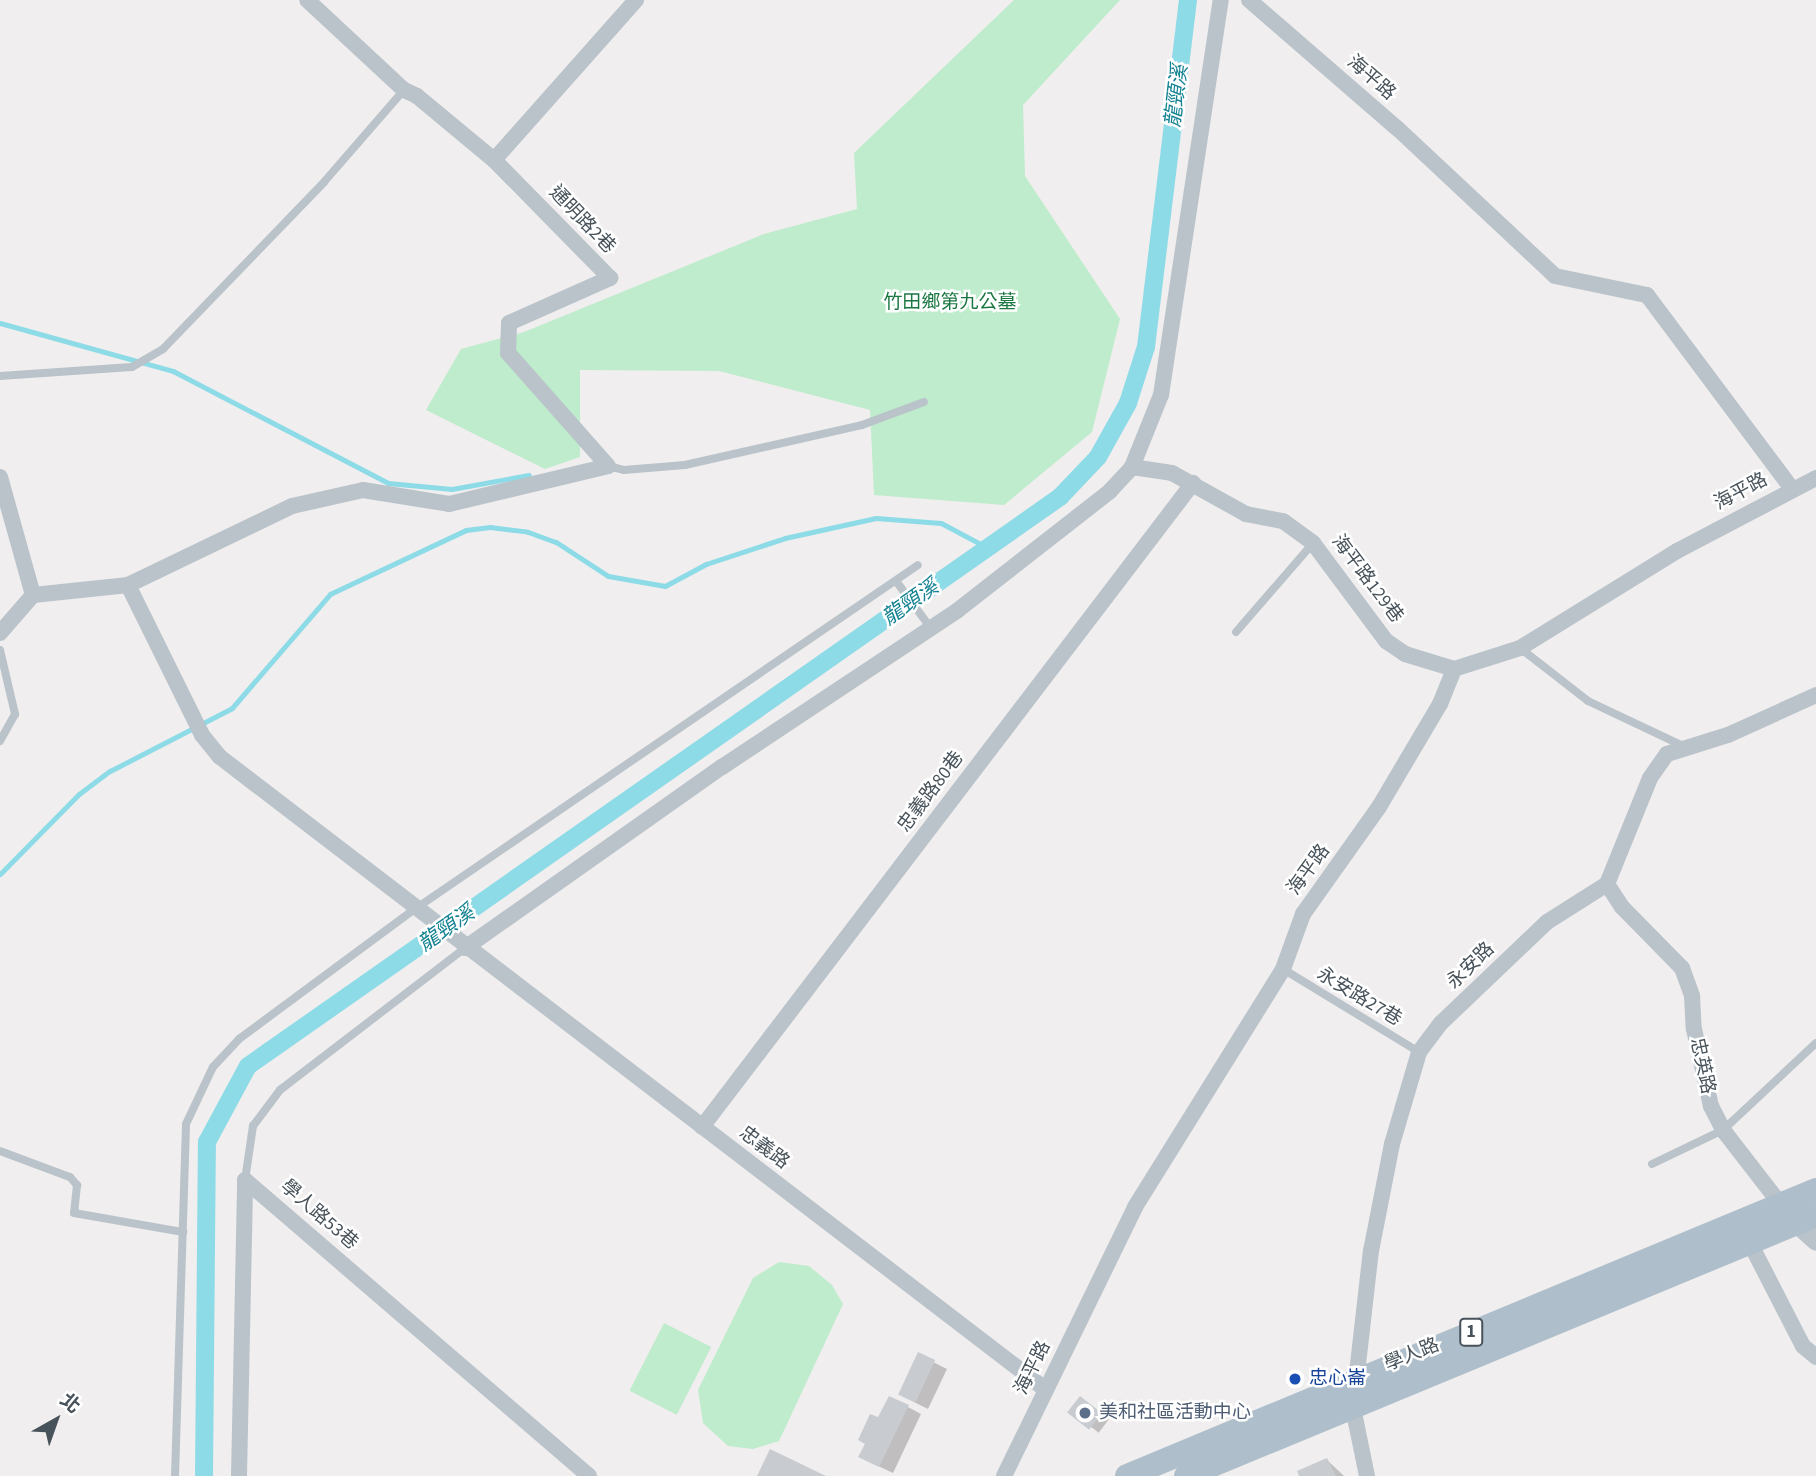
<!DOCTYPE html>
<meta charset="utf-8">
<style>
body{margin:0}
#map{position:relative;width:1816px;height:1476px;overflow:hidden;background:#f0eeee;font-family:"Source Sans 3","Noto Sans TC",sans-serif}
div>[style]{position:absolute}
.green>*{inset:0;background:#beeccc;transform-origin:0 0}
.shadow>*{inset:0;background:#0003;transform-origin:0 0}
.stream>*{height:5px;margin:-2.5px;padding:0 2.5px;transform-origin:2.5px;border-radius:2.5px;background:#8ddbe7}
.canal>*{height:18px;margin:-9px;padding:0 9px;transform-origin:9px;border-radius:9px;background:#8ddbe7}
.building>*{inset:0;background:#c8cbd0;transform-origin:0 0}
.service>*{height:8px;margin:-4px;padding:0 4px;transform-origin:4px;border-radius:4px;background:#bac3ca}
.minor>*{height:16px;margin:-8px;padding:0 8px;transform-origin:8px;border-radius:8px;background:#bac3ca}
.tertiary>*{height:19px;margin:-9.5px;padding:0 9.5px;transform-origin:9.5px;border-radius:9.5px;background:#bac3ca}
.primary>*{height:24px;margin:-12px;padding:0 12px;transform-origin:12px;border-radius:12px;background:#aebfcb}
.dots>*{width:19px;height:19px;translate:-50% -50%;box-sizing:border-box;border:4px solid #fff;border-radius:50%}
span{translate:-50% -50%;white-space:nowrap;text-align:center;line-height:1.15;-webkit-text-stroke:5px #fff;paint-order:stroke}
.shield-label span{padding:2px 5px;background:#fff;border:2px solid;border-radius:5px;-webkit-text-stroke-width:0}
.shield-label{font-size:18px;color:#47525a;font-weight:700}
.street-label{font-size:19px;color:#47525a}
.park-label{font-size:19px;color:#1b7742}
.transit-label{font-size:19px;color:#164399}
.left{translate:0 -50%;text-align:left}
.service-label{font-size:19px;color:#4e5e75}
.water-label{font-size:21px;color:#138292;font-style:italic}
.north{position:absolute;left:21px;top:1385px;width:70px;height:70px;-webkit-text-stroke:5px #fff;paint-order:stroke;rotate:40deg;font-size:19px;font-weight:700;line-height:28px;text-align:center;color:#47525a}
.north::after{content:'';display:block;margin:auto;width:24px;height:32px;background:#47525a;clip-path:polygon(50% 0,100% 100%,50% 72%,0 100%)}
</style>
<div id="map">
<div class="green">
<div style="clip-path:polygon(1014px 0,1120px 0,1023px 105px,1025px 176px,1120px 319px,1092px 432px,1004px 505px,874px 495px,870px 410px,719px 371px,580px 370px,580px 457px,545px 469px,426px 410px,461px 349px,524px 332px,764px 234px,857px 209px,854px 153px)"></div>
<div style="clip-path:polygon(779px 1262px,809px 1266px,832px 1285px,843px 1304px,779px 1441px,753px 1449px,728px 1446px,703px 1423px,698px 1390px,753px 1278px)"></div>
<div style="left:664px;top:1323px;width:53px;height:76px;rotate:27deg"></div>
</div>
<div class="shadow">
<div style="clip-path:polygon(919px 1355px,947px 1369px,928px 1409px,914px 1402px)"></div>
<div style="left:1081px;top:1398px;width:35px;height:17px;rotate:37deg"></div>
<div style="clip-path:polygon(908px 1407px,921px 1414px,893px 1473px,874px 1464px,879px 1420px)"></div>
<div style="clip-path:polygon(1327px 1460px,1344px 1476px,1301px 1476px)"></div>
</div>
<div class="stream">
<div style="left:0;top:323px;width:180px;rotate:15.5deg"></div>
<div style="left:173px;top:371px;width:242px;rotate:27.5deg"></div>
<div style="left:388px;top:483px;width:64px;rotate:5.4deg"></div>
<div style="left:452px;top:489px;width:78px;rotate:-10.3deg"></div>
<div style="left:0;top:874px;width:112px;rotate:-45.4deg"></div>
<div style="left:79px;top:794px;width:39px;rotate:-37deg"></div>
<div style="left:110px;top:771px;width:137px;rotate:-27.3deg"></div>
<div style="left:232px;top:708px;width:150px;rotate:-49.3deg"></div>
<div style="left:330px;top:594px;width:150px;rotate:-25.2deg"></div>
<div style="left:466px;top:530px;width:24px;rotate:-7deg"></div>
<div style="left:490px;top:527px;width:38px;rotate:7deg"></div>
<div style="left:528px;top:532px;width:30px;rotate:20deg"></div>
<div style="left:556px;top:542px;width:62px;rotate:33.2deg"></div>
<div style="left:608px;top:576px;width:58px;rotate:10deg"></div>
<div style="left:665px;top:586px;width:47px;rotate:-28.2deg"></div>
<div style="left:706px;top:564px;width:83px;rotate:-18.2deg"></div>
<div style="left:785px;top:538px;width:93px;rotate:-12.4deg"></div>
<div style="left:876px;top:518px;width:65px;rotate:4.4deg"></div>
<div style="left:941px;top:523px;width:53px;rotate:28deg"></div>
</div>
<div class="canal">
<div style="left:204px;top:1476px;width:334px;rotate:-89.5deg"></div>
<div style="left:207px;top:1142px;width:86px;rotate:-61.7deg"></div>
<div style="left:248px;top:1066px;width:992px;rotate:-35.02deg"></div>
<div style="left:1060px;top:497px;width:55px;rotate:-46.5deg"></div>
<div style="left:1098px;top:457px;width:62px;rotate:-60.9deg"></div>
<div style="left:1128px;top:403px;width:59px;rotate:-72.2deg"></div>
<div style="left:1146px;top:347px;width:350px;rotate:-83.1deg"></div>
</div>
<div class="building">
<div style="left:918px;top:1352px;width:19px;height:47px;rotate:25deg"></div>
<div style="clip-path:polygon(889px 1396px,909px 1405px,879px 1467px,858px 1457px,865px 1444px,858px 1440px,870px 1414px,878px 1417px)"></div>
<div style="left:1080px;top:1396px;width:28px;height:21px;rotate:38deg"></div>
<div style="clip-path:polygon(770px 1449px,826px 1476px,757px 1476px)"></div>
<div style="clip-path:polygon(1327px 1458px,1336px 1476px,1299px 1476px,1297px 1471px)"></div>
</div>
<div class="service">
<div style="left:0;top:376px;width:132px;rotate:-3.9deg"></div>
<div style="left:132px;top:367px;width:36px;rotate:-30deg"></div>
<div style="left:163px;top:349px;width:232px;rotate:-46deg"></div>
<div style="left:324px;top:182px;width:122px;rotate:-49deg"></div>
<div style="left:608px;top:466px;width:16px;rotate:14deg"></div>
<div style="left:624px;top:470px;width:61px;rotate:-4.7deg"></div>
<div style="left:685px;top:465px;width:181px;rotate:-12.7deg"></div>
<div style="left:862px;top:425px;width:66px;rotate:-20.4deg"></div>
<div style="left:896px;top:581px;width:57px;rotate:53.5deg"></div>
<div style="left:1236px;top:632px;width:118px;rotate:-49.1deg"></div>
<div style="left:1520px;top:648px;width:86px;rotate:37.9deg"></div>
<div style="left:1588px;top:701px;width:105px;rotate:25.3deg"></div>
<div style="left:0;top:650px;width:66px;rotate:76.8deg"></div>
<div style="left:15px;top:714px;width:31px;rotate:119deg"></div>
<div style="left:1283px;top:969px;width:159px;rotate:31.4deg"></div>
<div style="left:0;top:1151px;width:75px;rotate:20.4deg"></div>
<div style="left:70px;top:1177px;width:11px;rotate:49deg"></div>
<div style="left:77px;top:1185px;width:28px;rotate:96deg"></div>
<div style="left:74px;top:1213px;width:111px;rotate:9.9deg"></div>
<div style="left:1652px;top:1164px;width:79px;rotate:-25.6deg"></div>
<div style="left:1723px;top:1130px;width:127px;rotate:-43.1deg"></div>
<div style="left:245px;top:1180px;width:55px;rotate:-81.6deg"></div>
<div style="left:253px;top:1126px;width:45px;rotate:-53.1deg"></div>
<div style="left:280px;top:1090px;width:233px;rotate:-37.5deg"></div>
<div style="left:175px;top:1476px;width:352px;rotate:-88.2deg"></div>
<div style="left:186px;top:1124px;width:63px;rotate:-64.7deg"></div>
<div style="left:213px;top:1067px;width:38px;rotate:-47deg"></div>
<div style="left:239px;top:1039px;width:219px;rotate:-36.5deg"></div>
<div style="left:415px;top:909px;width:609px;rotate:-34.37deg"></div>
</div>
<div class="minor">
<div style="left:1249px;top:0;width:196px;rotate:40.9deg"></div>
<div style="left:1397px;top:128px;width:216px;rotate:43.1deg"></div>
<div style="left:1555px;top:276px;width:94px;rotate:11.7deg"></div>
<div style="left:1647px;top:295px;width:242px;rotate:53.2deg"></div>
<div style="left:494px;top:160px;width:214px;rotate:-48.4deg"></div>
<div style="left:1132px;top:467px;width:40px;rotate:8.5deg"></div>
<div style="left:1172px;top:473px;width:85px;rotate:29deg"></div>
<div style="left:1246px;top:514px;width:38px;rotate:11deg"></div>
<div style="left:1283px;top:521px;width:37px;rotate:36deg"></div>
<div style="left:1313px;top:543px;width:122px;rotate:53.3deg"></div>
<div style="left:1386px;top:641px;width:23px;rotate:34deg"></div>
<div style="left:1405px;top:654px;width:51px;rotate:17deg"></div>
<div style="left:0;top:477px;width:123px;rotate:74.4deg"></div>
<div style="left:128px;top:585px;width:182px;rotate:-25.7deg"></div>
<div style="left:292px;top:506px;width:73px;rotate:-12.7deg"></div>
<div style="left:363px;top:490px;width:87px;rotate:9.2deg"></div>
<div style="left:449px;top:504px;width:163px;rotate:-13.4deg"></div>
<div style="left:608px;top:466px;width:151px;rotate:-131.5deg"></div>
<div style="left:508px;top:353px;width:30px;rotate:-88deg"></div>
<div style="left:509px;top:323px;width:111px;rotate:-24deg"></div>
<div style="left:610px;top:278px;width:165px;rotate:-134.5deg"></div>
<div style="left:494px;top:160px;width:100px;rotate:-140.3deg"></div>
<div style="left:417px;top:96px;width:14px;rotate:-155deg"></div>
<div style="left:404px;top:90px;width:132px;rotate:-137.1deg"></div>
<div style="left:33px;top:595px;width:96px;rotate:-6deg"></div>
<div style="left:128px;top:585px;width:167px;rotate:63.7deg"></div>
<div style="left:202px;top:735px;width:28px;rotate:51deg"></div>
<div style="left:220px;top:757px;width:1039px;rotate:37.45deg"></div>
<div style="left:0;top:633px;width:50px;rotate:-49deg"></div>
<div style="left:1607px;top:884px;width:27px;rotate:57deg"></div>
<div style="left:1622px;top:907px;width:86px;rotate:45.5deg"></div>
<div style="left:1682px;top:968px;width:30px;rotate:70deg"></div>
<div style="left:1692px;top:996px;width:33px;rotate:87deg"></div>
<div style="left:1694px;top:1029px;width:79px;rotate:77.6deg"></div>
<div style="left:1711px;top:1106px;width:27px;rotate:63deg"></div>
<div style="left:1723px;top:1130px;width:101px;rotate:52.2deg"></div>
<div style="left:465px;top:948px;width:314px;rotate:-35.2deg"></div>
<div style="left:722px;top:767px;width:283px;rotate:-33.6deg"></div>
<div style="left:958px;top:610px;width:192px;rotate:-38deg"></div>
<div style="left:1109px;top:492px;width:34px;rotate:-47deg"></div>
<div style="left:1132px;top:467px;width:78px;rotate:-68.1deg"></div>
<div style="left:1161px;top:395px;width:400px;rotate:-81.4deg"></div>
<div style="left:702px;top:1127px;width:810px;rotate:-52.68deg"></div>
<div style="left:1750px;top:1243px;width:116px;rotate:62.8deg"></div>
<div style="left:1803px;top:1346px;width:17px;rotate:40deg"></div>
<div style="left:239px;top:1476px;width:296px;rotate:-88.8deg"></div>
<div style="left:245px;top:1180px;width:454px;rotate:40.7deg"></div>
<div style="left:1004px;top:1476px;width:299px;rotate:-64deg"></div>
<div style="left:1135px;top:1207px;width:280px;rotate:-58.1deg"></div>
<div style="left:1283px;top:969px;width:59px;rotate:-70deg"></div>
<div style="left:1303px;top:914px;width:131px;rotate:-54.6deg"></div>
<div style="left:1379px;top:807px;width:120px;rotate:-59.4deg"></div>
<div style="left:1440px;top:704px;width:38px;rotate:-68deg"></div>
<div style="left:1454px;top:669px;width:69px;rotate:-17.7deg"></div>
<div style="left:1520px;top:648px;width:185px;rotate:-31.7deg"></div>
<div style="left:1677px;top:551px;width:157px;rotate:-27.7deg"></div>
<div style="left:1367px;top:1476px;width:69px;rotate:-101.6deg"></div>
<div style="left:1353px;top:1408px;width:158px;rotate:-83.5deg"></div>
<div style="left:1371px;top:1251px;width:109px;rotate:-78.9deg"></div>
<div style="left:1392px;top:1144px;width:96px;rotate:-73.6deg"></div>
<div style="left:1419px;top:1052px;width:36px;rotate:-53deg"></div>
<div style="left:1441px;top:1023px;width:146px;rotate:-43.6deg"></div>
<div style="left:1547px;top:922px;width:71px;rotate:-32.3deg"></div>
<div style="left:1607px;top:884px;width:114px;rotate:-67.9deg"></div>
<div style="left:1650px;top:778px;width:29px;rotate:-55deg"></div>
<div style="left:1667px;top:754px;width:64px;rotate:-17.3deg"></div>
<div style="left:1728px;top:735px;width:97px;rotate:-24.4deg"></div>
</div>
<div class="tertiary">
<div style="left:1797px;top:1224px;width:25px;rotate:42deg"></div>
</div>
<div class="primary">
<div style="left:1127px;top:1476px;width:746px;rotate:-22.54deg"></div>
<div style="left:1186px;top:1476px;width:682px;rotate:-22.5deg"></div>
</div>
<div class="dots">
<div style="left:1295px;top:1379px;background:#1a4fb4"></div>
<div style="left:1085px;top:1413px;background:#5c6f8a"></div>
</div>
<div class="shield-label">
<span style="left:1471px;top:1332px">1</span>
</div>
<div class="street-label">
<span style="left:1371px;top:78px;rotate:41deg">海平路</span>
<span style="left:582px;top:220px;rotate:46deg">通明路2巷</span>
<span style="left:1741px;top:492px;rotate:-28deg">海平路</span>
<span style="left:1367px;top:579px;rotate:53deg">海平路129巷</span>
<span style="left:931px;top:792px;rotate:-53deg">忠義路80巷</span>
<span style="left:1309px;top:870px;rotate:-54deg">海平路</span>
<span style="left:1471px;top:966px;rotate:-44deg">永安路</span>
<span style="left:1359px;top:997px;rotate:31deg">永安路27巷</span>
<span style="left:1702px;top:1066px;rotate:78deg">忠英路</span>
<span style="left:764px;top:1148px;rotate:37deg">忠義路</span>
<span style="left:319px;top:1215px;rotate:41deg">學人路53巷</span>
<span style="left:1412px;top:1355px;rotate:-22deg">學人路</span>
<span style="left:1033px;top:1368px;rotate:-64deg">海平路</span>
</div>
<div class="park-label">
<span style="left:950px;top:303px">竹田鄉第九公墓</span>
</div>
<div class="transit-label">
<span class="left" style="left:1309px;top:1379px">忠心崙</span>
</div>
<div class="service-label">
<span class="left" style="left:1099px;top:1413px">美和社區活動中心</span>
</div>
<div class="water-label">
<span style="left:1176px;top:96px;rotate:-83deg">龍頸溪</span>
<span style="left:910px;top:602px;rotate:-35deg">龍頸溪</span>
<span style="left:446px;top:928px;rotate:-35deg">龍頸溪</span>
</div>
<div class="north">北</div>
</div>
